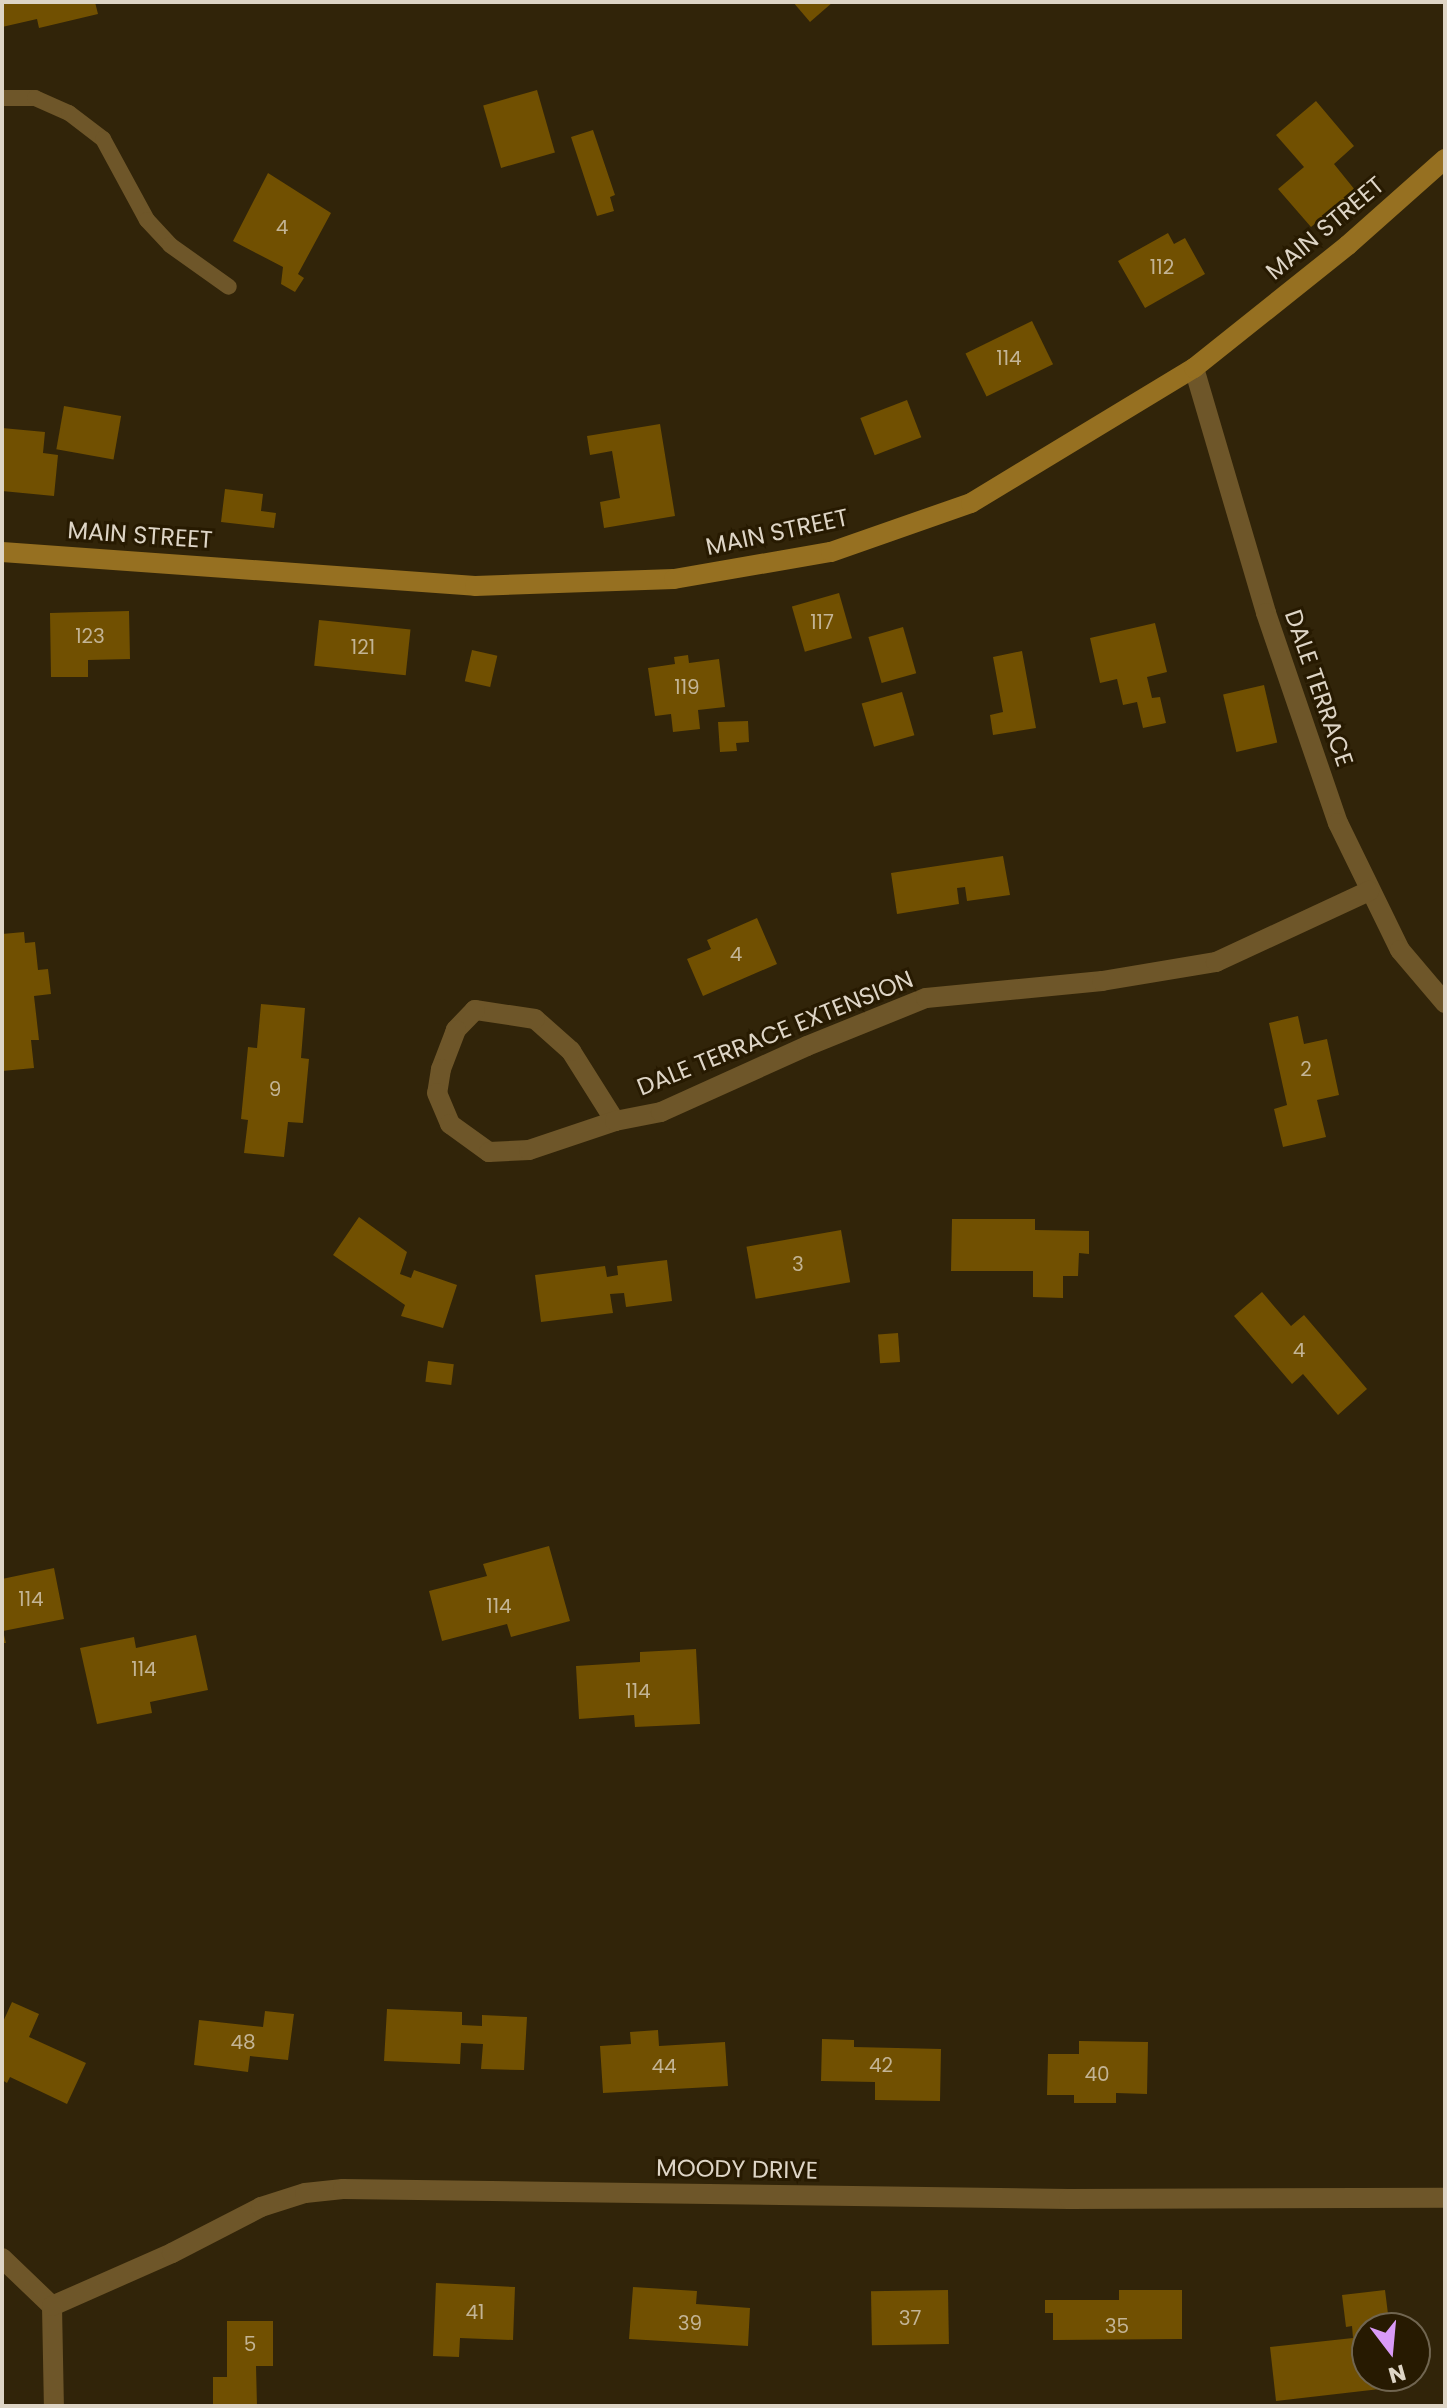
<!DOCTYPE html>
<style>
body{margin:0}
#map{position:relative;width:1447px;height:2408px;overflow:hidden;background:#312409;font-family:Poppins,sans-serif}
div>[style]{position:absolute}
.building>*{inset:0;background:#715001;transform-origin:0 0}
.service>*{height:16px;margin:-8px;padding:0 8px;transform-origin:8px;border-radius:8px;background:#6e5629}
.minor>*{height:20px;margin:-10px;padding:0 10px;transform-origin:10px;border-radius:10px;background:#6e5629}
.secondary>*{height:20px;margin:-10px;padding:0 10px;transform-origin:10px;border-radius:10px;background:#967021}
span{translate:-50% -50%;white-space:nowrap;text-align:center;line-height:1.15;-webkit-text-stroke:6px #271a01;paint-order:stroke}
.number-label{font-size:20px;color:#c3b495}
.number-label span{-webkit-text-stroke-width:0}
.street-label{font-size:24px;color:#ded5c6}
.frame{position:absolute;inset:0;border:4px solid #ded5c6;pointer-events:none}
.north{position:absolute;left:1351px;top:2312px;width:80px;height:80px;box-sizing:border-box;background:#271a01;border:2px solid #706550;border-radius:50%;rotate:164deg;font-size:22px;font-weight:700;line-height:32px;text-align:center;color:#ded5c6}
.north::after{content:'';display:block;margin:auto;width:28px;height:36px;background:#d99af7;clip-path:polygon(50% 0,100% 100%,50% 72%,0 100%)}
</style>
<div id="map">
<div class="building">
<div style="clip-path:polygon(2px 2px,95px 2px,98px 14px,39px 28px,37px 19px,2px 27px)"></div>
<div style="clip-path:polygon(793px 2px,833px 2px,810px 22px)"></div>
<div style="left:537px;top:90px;width:65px;height:56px;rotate:74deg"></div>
<div style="clip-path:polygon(1316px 101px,1354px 146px,1334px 164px,1355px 190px,1311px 227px,1278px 189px,1304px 167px,1276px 135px)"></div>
<div style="clip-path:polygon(593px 130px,615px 195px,610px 197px,614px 211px,597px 216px,571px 137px)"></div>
<div style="clip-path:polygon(268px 173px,331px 213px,298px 274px,304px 278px,295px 292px,281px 284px,283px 267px,233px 241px)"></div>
<div style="clip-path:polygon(1168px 233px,1174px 244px,1185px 238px,1205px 274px,1145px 308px,1118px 261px)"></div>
<div style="left:1032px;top:321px;width:48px;height:74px;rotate:64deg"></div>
<div style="left:907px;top:400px;width:40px;height:50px;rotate:69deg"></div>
<div style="left:64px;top:406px;width:58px;height:44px;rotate:10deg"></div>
<div style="clip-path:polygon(660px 424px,675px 516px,604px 528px,600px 502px,620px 498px,612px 451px,590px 455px,587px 436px)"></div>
<div style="clip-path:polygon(2px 428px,45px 432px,43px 453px,58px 455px,54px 496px,2px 491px)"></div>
<div style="clip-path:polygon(225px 489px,263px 494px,261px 511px,276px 513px,274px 528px,221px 522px)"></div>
<div style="left:839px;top:593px;width:47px;height:49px;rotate:74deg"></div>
<div style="clip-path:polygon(129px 611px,130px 659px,88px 660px,88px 677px,51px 677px,50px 613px)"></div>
<div style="left:319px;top:620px;width:92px;height:46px;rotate:6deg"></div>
<div style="clip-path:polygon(1155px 623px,1167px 672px,1147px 677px,1152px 698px,1160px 697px,1166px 723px,1143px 728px,1137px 702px,1123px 705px,1117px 679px,1100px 683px,1090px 638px)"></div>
<div style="left:903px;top:627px;width:48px;height:36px;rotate:74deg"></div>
<div style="left:472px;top:650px;width:26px;height:32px;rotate:13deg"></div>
<div style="clip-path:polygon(1022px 651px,1036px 728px,993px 735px,990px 715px,1003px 712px,993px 657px)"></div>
<div style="clip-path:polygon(688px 655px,689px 663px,719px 659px,725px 707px,698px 710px,700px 729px,673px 732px,671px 714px,655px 716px,648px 668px,675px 664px,674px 657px)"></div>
<div style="left:1264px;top:685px;width:59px;height:42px;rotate:77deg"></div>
<div style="left:902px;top:692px;width:45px;height:42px;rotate:74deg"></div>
<div style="clip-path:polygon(748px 721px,749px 742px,736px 743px,737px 751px,720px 752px,718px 722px)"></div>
<div style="clip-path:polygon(1003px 856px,1010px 895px,967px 901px,965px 887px,957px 888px,959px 904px,897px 914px,891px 873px)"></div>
<div style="clip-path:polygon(757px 918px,777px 964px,703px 996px,687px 959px,711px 949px,707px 940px)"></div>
<div style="clip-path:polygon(24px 932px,25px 943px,35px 942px,38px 970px,48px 969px,51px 994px,34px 996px,39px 1040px,31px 1040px,34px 1068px,2px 1071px,2px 934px)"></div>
<div style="clip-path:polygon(261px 1004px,305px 1008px,301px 1058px,309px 1059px,303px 1123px,288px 1122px,284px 1157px,244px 1153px,248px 1120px,241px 1119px,248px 1047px,257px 1048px)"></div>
<div style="clip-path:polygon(1298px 1016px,1304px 1044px,1327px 1039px,1339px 1095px,1317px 1100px,1326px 1137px,1283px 1147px,1274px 1109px,1287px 1105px,1269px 1023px)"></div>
<div style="clip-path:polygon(359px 1217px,407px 1252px,400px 1274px,411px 1278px,414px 1270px,457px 1285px,443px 1328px,401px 1316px,405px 1305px,333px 1255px)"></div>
<div style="clip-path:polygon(952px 1219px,1035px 1219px,1035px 1230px,1089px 1231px,1089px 1254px,1079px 1253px,1078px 1276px,1063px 1276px,1063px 1298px,1033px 1297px,1033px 1271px,951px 1271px)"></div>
<div style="left:841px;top:1230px;width:53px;height:96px;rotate:80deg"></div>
<div style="clip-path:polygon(667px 1260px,672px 1301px,626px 1307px,624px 1293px,610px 1294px,613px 1313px,541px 1322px,535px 1275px,605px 1266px,607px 1277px,618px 1275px,617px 1266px)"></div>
<div style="clip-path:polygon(1262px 1292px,1291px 1326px,1304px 1315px,1367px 1389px,1338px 1415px,1303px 1374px,1292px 1384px,1234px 1316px)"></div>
<div style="left:898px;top:1333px;width:29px;height:20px;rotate:86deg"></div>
<div style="left:428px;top:1361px;width:26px;height:21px;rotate:7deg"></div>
<div style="clip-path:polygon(549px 1546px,570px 1621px,511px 1637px,507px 1624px,442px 1641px,429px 1591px,487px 1576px,483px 1564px)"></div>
<div style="clip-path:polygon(54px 1568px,64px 1619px,3px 1631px,6px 1643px,2px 1643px,2px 1579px)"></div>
<div style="clip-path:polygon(196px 1635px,208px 1690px,150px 1702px,152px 1713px,97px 1724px,80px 1648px,134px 1637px,136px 1648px)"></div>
<div style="clip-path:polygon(696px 1649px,700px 1724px,635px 1727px,634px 1715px,579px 1719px,576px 1666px,640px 1662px,640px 1652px)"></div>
<div style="clip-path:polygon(12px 2002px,39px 2014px,29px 2037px,86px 2063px,67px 2104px,10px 2077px,7px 2083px,2px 2080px,2px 2024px)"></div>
<div style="clip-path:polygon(387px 2009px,462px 2012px,462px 2025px,482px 2026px,482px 2015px,527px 2017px,524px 2070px,481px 2069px,483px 2044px,461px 2043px,460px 2064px,384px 2061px)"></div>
<div style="clip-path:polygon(265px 2011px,294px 2014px,288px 2060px,250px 2056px,248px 2072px,194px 2065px,199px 2020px,263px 2027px)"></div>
<div style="clip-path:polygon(658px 2030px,659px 2046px,725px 2042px,728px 2086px,603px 2093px,600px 2046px,631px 2044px,630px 2032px)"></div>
<div style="clip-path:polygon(822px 2039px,854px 2040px,854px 2047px,941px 2049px,940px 2101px,875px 2100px,875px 2082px,821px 2081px)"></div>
<div style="clip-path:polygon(1079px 2041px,1148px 2042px,1147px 2094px,1116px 2093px,1116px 2103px,1074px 2103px,1074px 2095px,1047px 2095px,1048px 2054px,1079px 2054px)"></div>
<div style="clip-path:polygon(436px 2283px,515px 2287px,513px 2340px,460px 2338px,459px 2357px,433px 2356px)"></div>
<div style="clip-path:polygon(633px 2287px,697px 2291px,696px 2304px,750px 2308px,748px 2346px,629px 2339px)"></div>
<div style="left:948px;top:2290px;width:54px;height:77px;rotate:89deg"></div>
<div style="clip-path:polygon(1119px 2290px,1182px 2290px,1182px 2339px,1053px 2340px,1053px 2313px,1045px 2313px,1045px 2300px,1119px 2300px)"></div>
<div style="clip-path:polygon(1385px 2290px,1389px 2322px,1367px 2328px,1367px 2376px,1379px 2376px,1380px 2389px,1276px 2401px,1270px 2347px,1353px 2338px,1352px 2326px,1346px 2327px,1342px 2295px)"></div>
<div style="clip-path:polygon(227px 2321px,273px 2321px,273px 2366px,256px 2366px,257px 2406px,213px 2406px,213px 2377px,227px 2377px)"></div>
</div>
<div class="service">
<div style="left:2px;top:98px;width:33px"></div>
<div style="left:35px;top:98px;width:37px;rotate:24deg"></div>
<div style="left:69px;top:113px;width:43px;rotate:37.4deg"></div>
<div style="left:103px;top:139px;width:92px;rotate:61.5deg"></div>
<div style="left:147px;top:220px;width:34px;rotate:47deg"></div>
<div style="left:170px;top:245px;width:72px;rotate:35.4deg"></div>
</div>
<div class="minor">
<div style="left:1194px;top:368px;width:255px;rotate:73.6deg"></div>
<div style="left:1266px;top:613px;width:222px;rotate:71.1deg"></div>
<div style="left:1338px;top:823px;width:141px;rotate:64deg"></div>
<div style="left:1400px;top:950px;width:70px;rotate:49.7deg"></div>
<div style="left:615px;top:1121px;width:83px;rotate:-122.2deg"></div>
<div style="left:571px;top:1051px;width:48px;rotate:-138.4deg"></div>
<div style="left:535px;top:1019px;width:61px;rotate:-171.5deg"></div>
<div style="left:475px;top:1010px;width:28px;rotate:134deg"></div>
<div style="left:456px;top:1030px;width:42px;rotate:111deg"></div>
<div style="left:441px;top:1069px;width:24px;rotate:99deg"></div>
<div style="left:437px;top:1093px;width:34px;rotate:67deg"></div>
<div style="left:450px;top:1124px;width:48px;rotate:35.7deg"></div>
<div style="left:489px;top:1152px;width:40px;rotate:-2.9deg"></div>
<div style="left:529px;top:1150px;width:91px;rotate:-18.6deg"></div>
<div style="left:615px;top:1121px;width:47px;rotate:-11.1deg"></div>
<div style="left:661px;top:1112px;width:160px;rotate:-24.3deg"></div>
<div style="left:807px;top:1046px;width:128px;rotate:-22deg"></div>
<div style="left:926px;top:998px;width:177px;rotate:-5.5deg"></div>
<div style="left:1102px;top:981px;width:116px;rotate:-9.5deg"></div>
<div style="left:1216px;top:962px;width:169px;rotate:-24.9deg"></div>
<div style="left:2px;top:2258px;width:69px;rotate:43.8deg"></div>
<div style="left:52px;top:2306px;width:100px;rotate:88.9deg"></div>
<div style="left:52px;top:2306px;width:131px;rotate:-23.8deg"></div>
<div style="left:172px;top:2253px;width:100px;rotate:-27.3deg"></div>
<div style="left:261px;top:2207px;width:46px;rotate:-17.7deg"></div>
<div style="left:305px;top:2193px;width:38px;rotate:-6deg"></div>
<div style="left:343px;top:2189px;width:726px;rotate:0.79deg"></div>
<div style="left:1069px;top:2199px;width:376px;rotate:-0.2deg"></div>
</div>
<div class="secondary">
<div style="left:2px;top:552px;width:474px;rotate:4.1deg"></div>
<div style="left:475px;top:586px;width:199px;rotate:-2deg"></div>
<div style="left:674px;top:579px;width:159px;rotate:-9.8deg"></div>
<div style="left:831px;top:552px;width:148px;rotate:-19.3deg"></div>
<div style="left:971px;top:503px;width:261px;rotate:-31.2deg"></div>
<div style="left:1194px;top:368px;width:197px;rotate:-38.6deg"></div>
<div style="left:1348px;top:245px;width:130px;rotate:-41.6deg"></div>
</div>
<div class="number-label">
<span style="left:282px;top:227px">4</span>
<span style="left:1162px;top:267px">112</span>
<span style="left:1009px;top:358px">114</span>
<span style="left:822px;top:622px">117</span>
<span style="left:90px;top:636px">123</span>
<span style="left:363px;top:647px">121</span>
<span style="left:687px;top:687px">119</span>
<span style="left:736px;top:954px">4</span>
<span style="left:1306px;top:1069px">2</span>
<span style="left:275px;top:1089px">9</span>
<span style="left:798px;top:1264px">3</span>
<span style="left:1299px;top:1350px">4</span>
<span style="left:31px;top:1599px">114</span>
<span style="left:499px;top:1606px">114</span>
<span style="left:144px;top:1669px">114</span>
<span style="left:638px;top:1691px">114</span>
<span style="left:243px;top:2042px">48</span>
<span style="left:881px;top:2065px">42</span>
<span style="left:664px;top:2066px">44</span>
<span style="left:1097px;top:2074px">40</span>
<span style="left:475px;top:2312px">41</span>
<span style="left:910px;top:2318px">37</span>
<span style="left:690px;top:2323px">39</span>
<span style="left:1117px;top:2326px">35</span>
<span style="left:250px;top:2344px">5</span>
</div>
<div class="street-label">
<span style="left:1325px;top:228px;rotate:-40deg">MAIN STREET</span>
<span style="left:777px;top:532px;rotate:-12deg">MAIN STREET</span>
<span style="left:140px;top:535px;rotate:4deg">MAIN STREET</span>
<span style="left:1319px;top:688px;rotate:71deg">DALE TERRACE</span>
<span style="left:775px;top:1033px;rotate:-22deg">DALE TERRACE EXTENSION</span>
<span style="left:737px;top:2169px;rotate:1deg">MOODY DRIVE</span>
</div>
<div class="frame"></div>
<div class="north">N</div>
</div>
